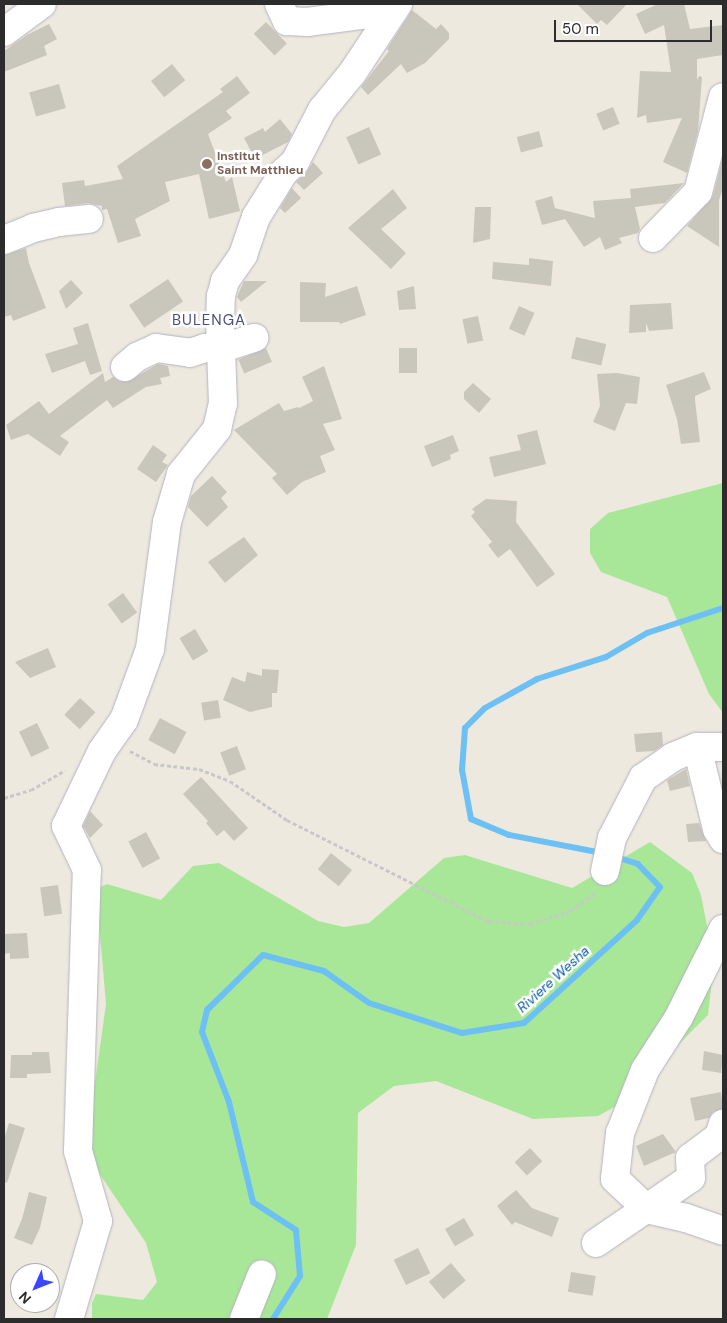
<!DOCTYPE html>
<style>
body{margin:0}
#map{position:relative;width:727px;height:1323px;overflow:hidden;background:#eee9de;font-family:"DM Sans",sans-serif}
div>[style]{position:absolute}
.green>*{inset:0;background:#a9e798}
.stream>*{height:6px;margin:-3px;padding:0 3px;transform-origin:3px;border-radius:3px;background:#6dc0f4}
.building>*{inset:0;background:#c9c7bc;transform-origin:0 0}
.path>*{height:3px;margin-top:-1.5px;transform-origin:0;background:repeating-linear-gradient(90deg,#c8c8c8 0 4px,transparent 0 6.5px)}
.roads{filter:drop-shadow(0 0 1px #b2b2c0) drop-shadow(0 0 1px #b2b2c0)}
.minor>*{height:28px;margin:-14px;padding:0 14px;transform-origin:14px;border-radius:14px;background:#fff}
.dots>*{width:14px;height:14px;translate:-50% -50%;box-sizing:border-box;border:2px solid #fff;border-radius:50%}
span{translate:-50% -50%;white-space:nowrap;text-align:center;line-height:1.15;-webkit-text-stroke:5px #fff;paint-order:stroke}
.education-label{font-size:12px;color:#785e54;font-weight:700}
.left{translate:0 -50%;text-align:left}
.water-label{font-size:14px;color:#075ba5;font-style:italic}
.quarter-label{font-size:15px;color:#4a4d7f;letter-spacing:1px}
.frame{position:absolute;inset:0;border:5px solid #2c2c2c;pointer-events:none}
.north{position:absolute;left:10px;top:1263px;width:50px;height:50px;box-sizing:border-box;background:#fff;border:1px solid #ababab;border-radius:50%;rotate:226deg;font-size:14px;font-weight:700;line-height:20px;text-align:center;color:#2c2c2c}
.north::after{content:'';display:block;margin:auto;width:18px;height:22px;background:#3a47ff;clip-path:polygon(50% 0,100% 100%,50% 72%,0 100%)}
.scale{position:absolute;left:554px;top:20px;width:158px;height:22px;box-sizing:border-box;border:2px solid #2c2c2c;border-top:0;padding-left:6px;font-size:15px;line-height:18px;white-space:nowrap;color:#2c2c2c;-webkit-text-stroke:4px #fff;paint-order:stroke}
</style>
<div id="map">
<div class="green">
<div style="clip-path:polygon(723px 483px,723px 713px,709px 694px,667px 597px,601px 572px,590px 553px,590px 529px,608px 513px)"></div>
<div style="clip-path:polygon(650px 842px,692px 873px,701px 895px,714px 962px,708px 1015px,618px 1105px,598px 1116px,533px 1119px,436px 1081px,394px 1086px,358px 1113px,356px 1245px,327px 1319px,92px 1319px,92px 1303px,96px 1294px,143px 1300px,157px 1282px,146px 1243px,93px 1164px,88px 1132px,106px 1004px,96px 889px,107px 884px,161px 900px,193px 866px,219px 863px,318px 921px,344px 927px,369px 923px,444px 858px,465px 855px,572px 888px)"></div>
</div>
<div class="stream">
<div style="left:602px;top:853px;width:95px;rotate:-169deg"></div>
<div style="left:509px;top:835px;width:41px;rotate:-157.2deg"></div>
<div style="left:471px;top:819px;width:50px;rotate:-100.4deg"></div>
<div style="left:462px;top:770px;width:42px;rotate:-85.9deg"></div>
<div style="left:465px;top:728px;width:28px;rotate:-45deg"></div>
<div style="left:485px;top:708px;width:60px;rotate:-29.1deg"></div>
<div style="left:537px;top:679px;width:72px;rotate:-17.7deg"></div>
<div style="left:606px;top:657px;width:48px;rotate:-30.3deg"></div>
<div style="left:647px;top:633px;width:80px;rotate:-18.2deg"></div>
<div style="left:273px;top:1319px;width:51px;rotate:-57.9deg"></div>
<div style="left:300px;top:1276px;width:46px;rotate:-95deg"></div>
<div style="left:296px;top:1230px;width:51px;rotate:-146.9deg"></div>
<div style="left:253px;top:1202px;width:103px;rotate:-103.5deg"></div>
<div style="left:229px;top:1102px;width:75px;rotate:-111.1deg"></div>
<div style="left:202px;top:1032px;width:23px;rotate:-77deg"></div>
<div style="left:207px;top:1010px;width:78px;rotate:-44.5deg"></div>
<div style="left:263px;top:955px;width:63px;rotate:14.7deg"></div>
<div style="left:324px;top:971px;width:55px;rotate:35.4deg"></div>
<div style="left:369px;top:1003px;width:98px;rotate:17.9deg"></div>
<div style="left:462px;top:1033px;width:63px;rotate:-9.2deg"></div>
<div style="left:524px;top:1023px;width:153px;rotate:-42.3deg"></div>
<div style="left:637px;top:920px;width:40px;rotate:-55.1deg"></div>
<div style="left:660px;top:887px;width:32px;rotate:-134deg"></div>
<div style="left:638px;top:864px;width:25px;rotate:-162deg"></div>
</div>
<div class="building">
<div style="clip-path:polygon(577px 4px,627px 4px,607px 25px,601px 20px,597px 24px)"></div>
<div style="clip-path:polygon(658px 4px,684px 4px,690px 29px,723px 25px,723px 55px,697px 59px,697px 80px,699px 76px,702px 77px,698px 131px,687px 173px,663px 162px,682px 118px,647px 123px,646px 115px,637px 118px,640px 71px,671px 72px,664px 25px,645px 34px,636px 14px)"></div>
<div style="clip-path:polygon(412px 10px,436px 29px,441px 24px,449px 33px,449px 39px,425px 63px,407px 73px,401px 64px,368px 95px,361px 87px,389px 51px,387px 49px)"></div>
<div style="left:266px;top:22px;width:30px;height:17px;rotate:46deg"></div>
<div style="clip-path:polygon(49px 24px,57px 39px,44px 46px,47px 55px,4px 72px,4px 51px,27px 35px)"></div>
<div style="left:172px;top:64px;width:21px;height:27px;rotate:51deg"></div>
<div style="clip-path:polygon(237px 76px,250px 93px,226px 111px,232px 118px,208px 134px,226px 182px,232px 177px,240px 211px,209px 219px,199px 174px,165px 182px,170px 201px,135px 219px,141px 236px,118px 243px,107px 209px,102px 210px,102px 206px,88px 203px,65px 206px,62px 183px,84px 180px,85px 186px,123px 179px,117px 166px,223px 92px,220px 89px)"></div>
<div style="left:59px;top:84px;width:25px;height:31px;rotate:74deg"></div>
<div style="left:613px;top:107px;width:18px;height:18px;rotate:68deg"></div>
<div style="clip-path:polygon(280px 119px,292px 134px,288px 142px,255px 159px,244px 138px,263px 128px,265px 132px)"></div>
<div style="left:369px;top:127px;width:30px;height:25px;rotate:66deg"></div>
<div style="left:539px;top:131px;width:16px;height:23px;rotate:75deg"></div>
<div style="clip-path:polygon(723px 157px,723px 188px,719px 200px,719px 247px,687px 226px,713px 196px)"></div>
<div style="clip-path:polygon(313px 162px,323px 173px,304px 190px,296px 182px,306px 173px)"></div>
<div style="clip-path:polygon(684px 183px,665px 203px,635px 207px,640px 229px,638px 233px,619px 238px,622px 243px,605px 250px,600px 237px,584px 247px,565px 219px,542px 225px,535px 201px,552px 196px,555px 208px,595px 218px,593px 201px,631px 198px,630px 189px)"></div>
<div style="clip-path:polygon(292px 188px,301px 198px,285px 213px,280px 208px)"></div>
<div style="clip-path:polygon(393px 189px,407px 208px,381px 229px,406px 253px,391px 269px,348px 228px)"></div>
<div style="clip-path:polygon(475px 207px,491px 207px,490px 239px,473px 243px)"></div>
<div style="clip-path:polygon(26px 248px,29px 263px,46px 308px,13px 321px,11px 315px,4px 317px,4px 255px)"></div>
<div style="clip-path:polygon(529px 258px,553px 261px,551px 286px,492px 279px,493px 262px,529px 265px)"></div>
<div style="left:168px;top:279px;width:27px;height:47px;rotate:56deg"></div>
<div style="clip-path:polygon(71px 280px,83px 293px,66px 309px,59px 291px)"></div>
<div style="clip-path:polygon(244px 281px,267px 281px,241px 302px,237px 297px)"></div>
<div style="clip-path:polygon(300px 282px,326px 283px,325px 297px,357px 286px,366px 315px,340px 324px,339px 322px,300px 322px)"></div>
<div style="clip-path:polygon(414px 286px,416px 309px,399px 310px,397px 291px)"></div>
<div style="clip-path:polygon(671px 303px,673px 329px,649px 331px,646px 323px,646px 332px,629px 333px,630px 305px)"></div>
<div style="left:519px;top:306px;width:17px;height:25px;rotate:24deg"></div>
<div style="left:478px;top:316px;width:25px;height:16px;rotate:78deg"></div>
<div style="clip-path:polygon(88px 323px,102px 371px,90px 375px,85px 361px,52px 373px,45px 354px,78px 344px,73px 328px)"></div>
<div style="left:576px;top:337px;width:31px;height:22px;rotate:13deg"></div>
<div style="left:266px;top:348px;width:15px;height:30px;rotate:67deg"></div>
<div style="left:399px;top:348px;width:18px;height:25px"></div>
<div style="clip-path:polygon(158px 364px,168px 366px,170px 376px,160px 378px,162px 384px,146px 387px,113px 408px,107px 400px,60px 436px,69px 442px,60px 456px,28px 434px,11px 440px,6px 425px,39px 401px,49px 414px,103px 373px,105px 382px,113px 377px,119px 381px,127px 382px)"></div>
<div style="clip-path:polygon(324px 366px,342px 419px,323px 424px,335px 450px,320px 456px,326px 472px,302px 482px,287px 495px,272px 478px,277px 474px,234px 430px,279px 403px,284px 411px,298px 407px,299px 408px,313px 401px,302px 377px)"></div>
<div style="clip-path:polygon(704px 372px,711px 389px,695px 396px,695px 400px,700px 442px,681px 444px,677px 419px,666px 385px)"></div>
<div style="clip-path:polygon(617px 373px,640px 377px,637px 404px,626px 403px,615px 431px,593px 422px,600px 406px,597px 374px)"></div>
<div style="clip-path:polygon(473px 383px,491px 399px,479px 413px,464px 399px,464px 392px)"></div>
<div style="clip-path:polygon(537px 430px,546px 464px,494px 477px,489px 457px,521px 450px,517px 435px)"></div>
<div style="clip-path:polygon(453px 435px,459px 451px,450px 455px,451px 459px,432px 467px,424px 446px)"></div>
<div style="clip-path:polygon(153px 445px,167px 455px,162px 462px,168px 465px,156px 482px,137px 469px)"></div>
<div style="clip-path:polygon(212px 476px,227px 492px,221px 498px,228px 507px,207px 527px,188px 507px,191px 496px)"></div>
<div style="clip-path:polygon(486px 499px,517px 501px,516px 522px,555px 574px,537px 587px,510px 549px,498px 558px,488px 545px,492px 542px,471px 516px,475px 512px,472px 509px)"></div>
<div style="clip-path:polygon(244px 537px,258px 555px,225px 583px,208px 562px)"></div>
<div style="left:123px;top:593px;width:24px;height:19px;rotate:54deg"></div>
<div style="left:195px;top:629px;width:26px;height:18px;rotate:59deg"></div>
<div style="clip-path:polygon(48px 648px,56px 667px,30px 678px,15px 662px)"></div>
<div style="clip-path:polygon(262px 669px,279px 670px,277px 693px,272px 693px,272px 707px,250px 712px,223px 700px,232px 677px,245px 682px,247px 672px,262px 676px)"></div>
<div style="left:80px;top:698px;width:21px;height:23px;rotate:43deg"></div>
<div style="left:218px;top:700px;width:18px;height:17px;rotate:81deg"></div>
<div style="left:160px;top:718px;width:30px;height:25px;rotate:28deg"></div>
<div style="left:37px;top:723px;width:28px;height:20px;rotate:64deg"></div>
<div style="clip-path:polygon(662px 732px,663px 745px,654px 751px,636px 752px,634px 734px)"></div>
<div style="left:237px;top:746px;width:25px;height:18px;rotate:69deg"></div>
<div style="clip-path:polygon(686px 769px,690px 786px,670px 791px,667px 780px)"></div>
<div style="clip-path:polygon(201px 777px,248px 828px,234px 841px,224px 830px,217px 836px,206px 823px,208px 821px,183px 794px)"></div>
<div style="clip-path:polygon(90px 811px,103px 825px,90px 838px,83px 826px)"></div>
<div style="clip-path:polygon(699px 823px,706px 841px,688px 842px,686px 824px)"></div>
<div style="left:146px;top:832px;width:30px;height:20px;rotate:62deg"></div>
<div style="left:331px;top:853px;width:27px;height:21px;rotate:39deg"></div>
<div style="left:58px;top:885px;width:29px;height:18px;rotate:82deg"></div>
<div style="clip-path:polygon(27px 933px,29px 958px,10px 959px,10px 953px,4px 954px,4px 934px)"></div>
<div style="clip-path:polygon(704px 1051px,723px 1055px,721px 1073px,702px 1070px)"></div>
<div style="clip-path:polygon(32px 1052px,49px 1052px,51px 1073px,27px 1074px,27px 1078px,10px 1078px,11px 1055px,32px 1055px)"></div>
<div style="clip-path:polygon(721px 1092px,723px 1109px,713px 1112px,709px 1118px,695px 1121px,690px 1098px)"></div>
<div style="clip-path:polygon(9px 1123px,25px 1128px,7px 1183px,4px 1182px,4px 1139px)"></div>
<div style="clip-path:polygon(663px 1134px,676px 1152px,644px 1166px,636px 1146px)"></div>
<div style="left:530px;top:1148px;width:18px;height:21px;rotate:47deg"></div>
<div style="clip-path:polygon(516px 1190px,532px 1208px,559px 1218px,552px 1237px,515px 1222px,512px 1225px,497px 1206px)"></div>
<div style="clip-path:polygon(29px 1192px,47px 1197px,40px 1228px,32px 1245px,14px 1238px,22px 1219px)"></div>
<div style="left:464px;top:1218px;width:20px;height:22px;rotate:60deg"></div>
<div style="left:418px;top:1248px;width:28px;height:27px;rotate:64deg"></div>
<div style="left:451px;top:1263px;width:23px;height:29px;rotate:50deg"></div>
<div style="left:571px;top:1272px;width:25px;height:20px;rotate:9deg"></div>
</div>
<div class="path">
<div style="left:130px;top:751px;width:27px;rotate:28deg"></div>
<div style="left:154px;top:764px;width:45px;rotate:6.3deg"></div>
<div style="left:199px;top:769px;width:33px;rotate:21deg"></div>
<div style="left:230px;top:781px;width:69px;rotate:34.4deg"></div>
<div style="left:287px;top:820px;width:225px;rotate:26.7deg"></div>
<div style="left:488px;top:921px;width:42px;rotate:4.1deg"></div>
<div style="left:530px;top:924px;width:42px;rotate:-18deg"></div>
<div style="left:570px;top:911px;width:32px;rotate:-36deg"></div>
<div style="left:4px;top:798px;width:28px;rotate:-17deg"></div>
<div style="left:31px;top:790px;width:39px;rotate:-30deg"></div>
</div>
<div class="roads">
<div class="minor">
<div style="left:279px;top:4px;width:19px;rotate:65deg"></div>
<div style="left:287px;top:21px;width:20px;rotate:3deg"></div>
<div style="left:307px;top:22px;width:87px;rotate:-7.3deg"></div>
<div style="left:4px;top:32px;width:47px;rotate:-36.4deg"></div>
<div style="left:653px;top:238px;width:64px;rotate:-45.6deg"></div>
<div style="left:698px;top:192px;width:98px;rotate:-75.3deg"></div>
<div style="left:4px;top:240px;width:31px;rotate:-22deg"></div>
<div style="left:33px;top:228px;width:27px;rotate:-13deg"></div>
<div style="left:59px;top:222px;width:30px;rotate:-6deg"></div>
<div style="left:125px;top:367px;width:16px;rotate:-40deg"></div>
<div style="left:137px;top:357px;width:21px;rotate:-25deg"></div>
<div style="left:156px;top:348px;width:34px;rotate:8deg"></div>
<div style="left:190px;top:353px;width:16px;rotate:-18deg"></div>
<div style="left:205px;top:348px;width:18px"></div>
<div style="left:223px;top:348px;width:33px;rotate:-18deg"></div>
<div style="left:697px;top:747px;width:84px;rotate:76.3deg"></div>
<div style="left:717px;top:829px;width:12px;rotate:59deg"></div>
<div style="left:605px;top:871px;width:34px;rotate:-78deg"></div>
<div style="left:612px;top:838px;width:68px;rotate:-62.7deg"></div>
<div style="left:643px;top:778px;width:37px;rotate:-35deg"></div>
<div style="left:673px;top:757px;width:26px;rotate:-23deg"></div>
<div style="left:697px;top:747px;width:26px"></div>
<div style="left:723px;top:929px;width:98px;rotate:116.6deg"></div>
<div style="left:679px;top:1017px;width:63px;rotate:122.7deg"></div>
<div style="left:645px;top:1070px;width:68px;rotate:111.6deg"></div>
<div style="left:620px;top:1133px;width:46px;rotate:96.2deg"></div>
<div style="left:615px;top:1179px;width:44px;rotate:43.2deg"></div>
<div style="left:647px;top:1209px;width:40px;rotate:13deg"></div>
<div style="left:686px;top:1218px;width:39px;rotate:19deg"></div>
<div style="left:596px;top:1243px;width:115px;rotate:-34.4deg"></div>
<div style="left:691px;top:1178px;width:20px;rotate:-93deg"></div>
<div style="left:690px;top:1158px;width:36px;rotate:-37deg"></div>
<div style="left:719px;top:1136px;width:13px;rotate:-72deg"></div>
<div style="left:69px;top:1319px;width:102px;rotate:-73.5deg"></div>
<div style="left:98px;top:1221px;width:73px;rotate:-105.9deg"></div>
<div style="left:78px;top:1151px;width:281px;rotate:-88.2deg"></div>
<div style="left:87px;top:870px;width:49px;rotate:-115.5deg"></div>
<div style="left:66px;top:826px;width:83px;rotate:-64.4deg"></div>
<div style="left:102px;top:751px;width:38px;rotate:-55deg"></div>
<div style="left:124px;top:720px;width:76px;rotate:-69.9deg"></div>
<div style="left:150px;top:649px;width:128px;rotate:-82.4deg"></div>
<div style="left:167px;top:522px;width:50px;rotate:-73.7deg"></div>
<div style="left:181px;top:474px;width:58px;rotate:-51.3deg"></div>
<div style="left:217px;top:429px;width:26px;rotate:-77deg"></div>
<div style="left:223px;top:404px;width:82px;rotate:-92.1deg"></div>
<div style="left:220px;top:322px;width:26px;rotate:-88deg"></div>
<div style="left:221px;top:296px;width:16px;rotate:-75deg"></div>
<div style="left:225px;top:281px;width:32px;rotate:-55deg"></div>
<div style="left:243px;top:255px;width:40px;rotate:-71.1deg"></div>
<div style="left:256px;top:217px;width:53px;rotate:-58.1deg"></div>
<div style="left:284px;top:172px;width:15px;rotate:-42deg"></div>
<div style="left:295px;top:162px;width:59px;rotate:-62.6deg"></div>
<div style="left:322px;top:110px;width:49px;rotate:-50.8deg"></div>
<div style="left:353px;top:72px;width:82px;rotate:-56.5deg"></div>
<div style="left:244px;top:1319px;width:48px;rotate:-68.2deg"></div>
</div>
</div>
<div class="dots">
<div style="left:207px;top:164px;background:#8d6e63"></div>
</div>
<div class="education-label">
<span class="left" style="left:217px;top:164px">Institut<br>Saint Matthieu</span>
</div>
<div class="water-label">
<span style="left:553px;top:979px;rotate:-42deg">Riviere Wesha</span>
</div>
<div class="quarter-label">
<span style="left:209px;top:321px">BULENGA</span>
</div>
<div class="frame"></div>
<div class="north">N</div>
<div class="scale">50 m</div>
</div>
